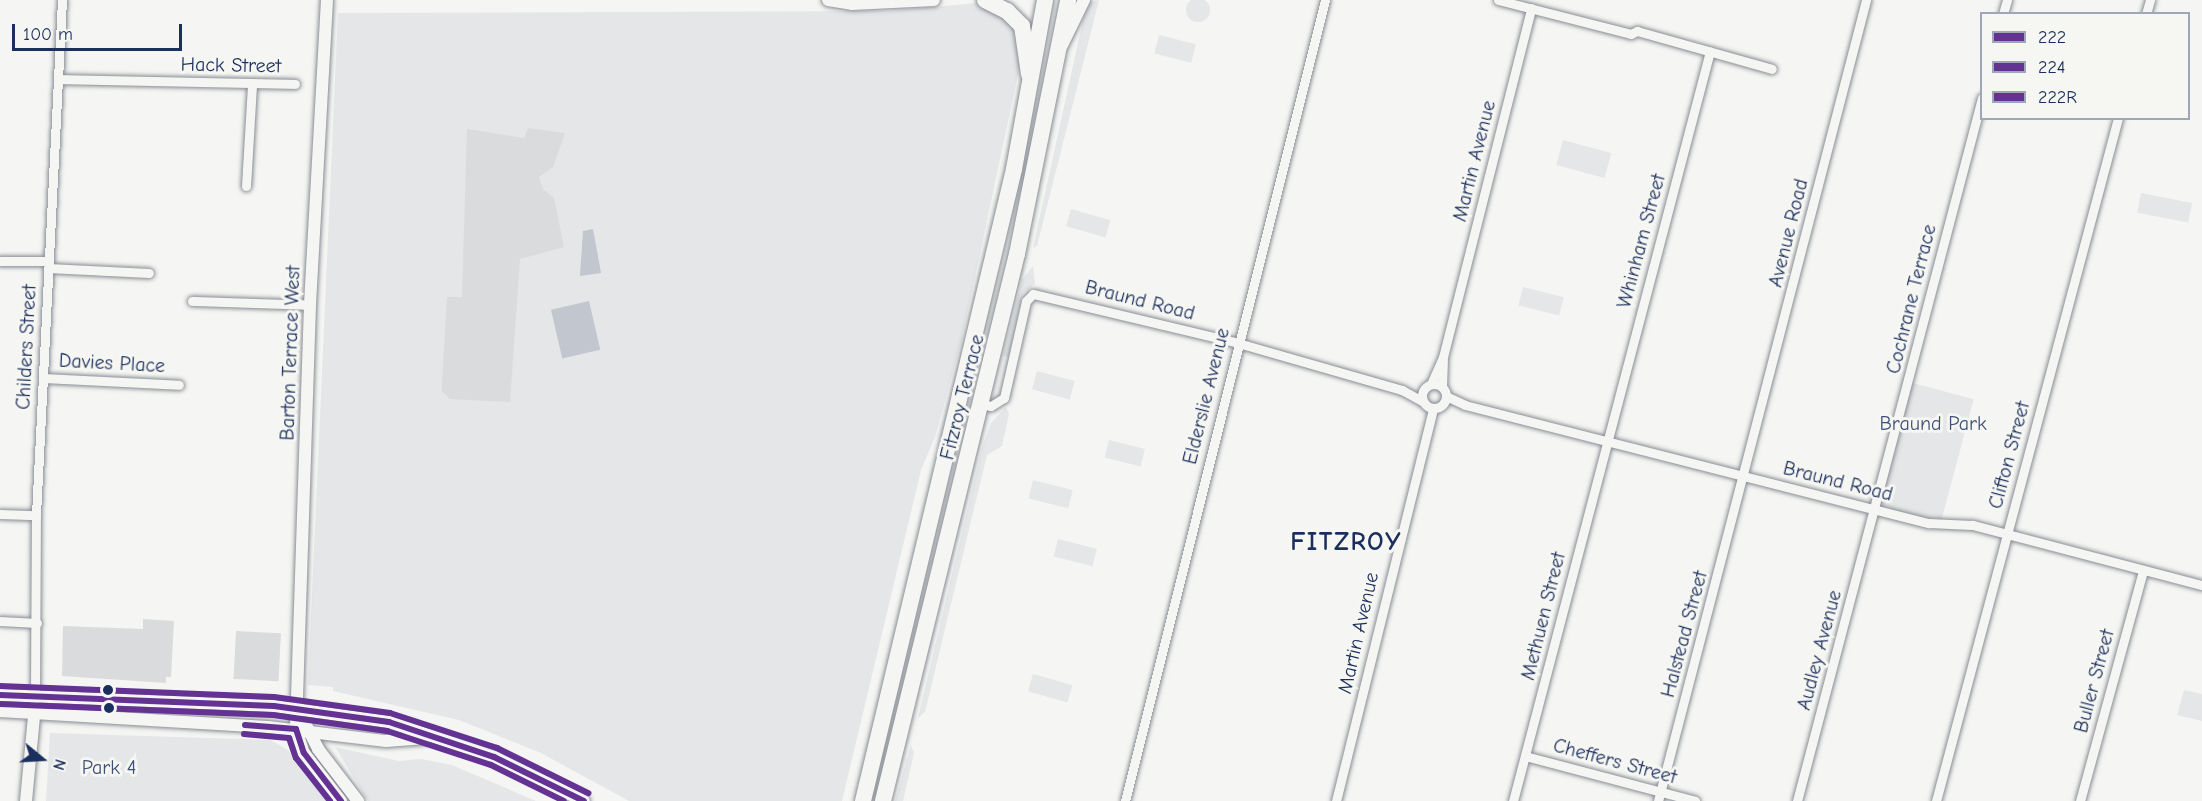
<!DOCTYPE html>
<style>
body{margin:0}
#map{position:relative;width:2202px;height:801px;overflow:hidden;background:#f5f5f3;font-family:"Comic Neue",sans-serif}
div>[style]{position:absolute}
.green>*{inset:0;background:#e4e6e7;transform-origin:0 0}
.round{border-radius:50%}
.water>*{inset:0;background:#c1c6cf;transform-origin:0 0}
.building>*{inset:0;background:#dadbdc;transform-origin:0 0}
.roads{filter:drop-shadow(0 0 2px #898d95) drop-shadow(0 0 2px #898d95)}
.street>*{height:9px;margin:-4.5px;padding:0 4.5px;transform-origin:4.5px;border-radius:4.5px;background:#f5f5f3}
.street>.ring{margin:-4.5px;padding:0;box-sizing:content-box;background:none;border:9px solid #f5f5f3;border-radius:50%}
.secondary>*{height:12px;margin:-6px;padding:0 6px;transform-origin:6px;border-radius:6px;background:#f5f5f3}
.highway>*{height:16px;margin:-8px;padding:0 8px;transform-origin:8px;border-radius:8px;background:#f5f5f3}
.bus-1>*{height:6px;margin:-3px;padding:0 3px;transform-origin:3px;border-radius:3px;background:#633293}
.bus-2>*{height:6px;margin:-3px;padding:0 3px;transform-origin:3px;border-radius:3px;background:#633293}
.bus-3>*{height:6px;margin:-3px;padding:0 3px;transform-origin:3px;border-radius:3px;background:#633293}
.dots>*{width:16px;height:16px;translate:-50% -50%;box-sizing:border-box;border:3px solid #f6f6f2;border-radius:50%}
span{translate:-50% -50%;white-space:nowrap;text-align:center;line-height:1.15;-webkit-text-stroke:6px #f6f6f2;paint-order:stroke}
.street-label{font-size:20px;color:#1b2f5e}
.park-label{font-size:20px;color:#405177}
.district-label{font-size:26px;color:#1b2f5e;font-weight:700;letter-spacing:1.5px}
.legend{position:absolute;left:1980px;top:12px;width:210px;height:108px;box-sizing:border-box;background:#f6f6f2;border:2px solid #9ea6b7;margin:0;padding:8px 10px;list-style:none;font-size:18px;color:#1b2f5e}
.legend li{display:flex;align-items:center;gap:12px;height:30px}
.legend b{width:30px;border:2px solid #9ea6b7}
.north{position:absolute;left:12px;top:729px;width:60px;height:60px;-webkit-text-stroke:4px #f6f6f2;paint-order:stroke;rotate:108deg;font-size:16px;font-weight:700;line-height:24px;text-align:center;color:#1b2f5e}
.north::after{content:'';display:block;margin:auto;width:21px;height:27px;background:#1b2f5e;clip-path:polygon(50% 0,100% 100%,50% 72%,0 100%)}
.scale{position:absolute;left:12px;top:24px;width:170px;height:27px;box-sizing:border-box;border:3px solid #1b2f5e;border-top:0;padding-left:8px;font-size:18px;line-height:21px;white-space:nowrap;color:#1b2f5e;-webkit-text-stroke:4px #f6f6f2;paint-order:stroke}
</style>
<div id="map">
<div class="green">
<div class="round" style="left:1186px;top:-2px;width:24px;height:24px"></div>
<div style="clip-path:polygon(1099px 0,1037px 246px,1033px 248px,1087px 2px)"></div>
<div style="clip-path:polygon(977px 3px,1015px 25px,1023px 51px,961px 343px,935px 437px,921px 470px,842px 801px,629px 801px,541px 753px,459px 720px,333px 691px,333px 687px,308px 685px,338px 13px,889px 11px)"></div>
<div style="left:1159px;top:35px;width:38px;height:19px;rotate:14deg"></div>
<div style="left:1563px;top:140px;width:50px;height:26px;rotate:15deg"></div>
<div style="left:2141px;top:193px;width:52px;height:20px;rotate:11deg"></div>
<div style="left:1071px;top:209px;width:41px;height:18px;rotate:16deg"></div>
<div style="clip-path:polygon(1033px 266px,1035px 284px,1023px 293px,1009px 357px,1003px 356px,1022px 280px)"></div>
<div style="left:1523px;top:287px;width:42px;height:19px;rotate:14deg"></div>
<div style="left:1037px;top:371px;width:39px;height:19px;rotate:15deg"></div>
<div style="left:1909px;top:382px;width:67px;height:131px;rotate:15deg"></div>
<div style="clip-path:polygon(1006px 407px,1009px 414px,1002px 446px,987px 455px,925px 712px,918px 718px,982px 448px,991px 423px)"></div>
<div style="left:1109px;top:440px;width:37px;height:18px;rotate:14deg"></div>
<div style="left:1033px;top:480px;width:41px;height:19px;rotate:14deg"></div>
<div style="left:1058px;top:539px;width:40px;height:18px;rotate:14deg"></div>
<div style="left:1033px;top:674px;width:41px;height:18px;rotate:16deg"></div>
<div style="clip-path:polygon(2184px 690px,2202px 694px,2202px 721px,2177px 715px)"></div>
<div style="clip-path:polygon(50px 733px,270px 740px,288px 750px,332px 801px,46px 801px)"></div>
<div style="clip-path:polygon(911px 745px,914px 753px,903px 801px,895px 801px)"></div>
<div style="clip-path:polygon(335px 747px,399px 761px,421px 759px,452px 765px,536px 801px,368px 801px)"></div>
</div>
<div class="water">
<div style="clip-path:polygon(593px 229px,601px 273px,580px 276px,583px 231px)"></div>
<div style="left:589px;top:301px;width:50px;height:39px;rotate:77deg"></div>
</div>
<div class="building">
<div style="clip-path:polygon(528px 128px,565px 133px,553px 167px,539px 177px,543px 189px,554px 198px,564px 247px,520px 259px,510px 402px,450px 399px,442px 391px,442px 383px,447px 297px,462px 297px,467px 129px,524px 138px)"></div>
<div style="clip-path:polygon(143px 619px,174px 621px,171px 677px,166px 677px,166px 683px,62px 676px,63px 626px,143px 629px)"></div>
<div style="left:236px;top:631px;width:45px;height:48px;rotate:3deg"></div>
</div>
<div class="roads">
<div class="street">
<div style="left:1498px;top:0;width:137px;rotate:14.3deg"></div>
<div style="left:1631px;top:34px;width:7px;rotate:-27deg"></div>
<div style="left:1637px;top:31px;width:140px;rotate:15.7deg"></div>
<div style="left:2003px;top:14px;width:15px;rotate:-74deg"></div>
<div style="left:2146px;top:14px;width:15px;rotate:-74deg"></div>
<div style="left:59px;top:79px;width:236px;rotate:1.2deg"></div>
<div style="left:246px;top:186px;width:102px;rotate:-86.6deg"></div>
<div style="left:0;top:261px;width:48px"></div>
<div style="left:48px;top:268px;width:101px;rotate:2.8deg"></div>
<div style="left:192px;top:301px;width:118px;rotate:1.9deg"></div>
<div style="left:43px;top:378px;width:136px;rotate:2.9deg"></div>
<div class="ring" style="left:1422px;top:384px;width:15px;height:15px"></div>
<div style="left:1431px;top:384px;width:30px;rotate:-66deg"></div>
<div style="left:1443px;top:357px;width:360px;rotate:-75.8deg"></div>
<div style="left:1442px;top:387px;width:27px;rotate:-88deg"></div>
<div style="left:1446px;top:396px;width:21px;rotate:25deg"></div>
<div style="left:1465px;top:405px;width:479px;rotate:14.3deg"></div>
<div style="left:1929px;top:523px;width:44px;rotate:2.6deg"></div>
<div style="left:1973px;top:525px;width:237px;rotate:14.7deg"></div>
<div style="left:982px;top:404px;width:9px;rotate:13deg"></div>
<div style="left:991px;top:406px;width:15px;rotate:-32deg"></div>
<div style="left:1004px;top:398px;width:99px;rotate:-77.2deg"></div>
<div style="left:1026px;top:301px;width:10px;rotate:-45deg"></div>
<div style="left:1033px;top:294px;width:211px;rotate:13.4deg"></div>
<div style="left:1238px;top:343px;width:171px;rotate:16deg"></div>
<div style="left:1402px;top:390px;width:23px;rotate:29deg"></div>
<div style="left:0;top:514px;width:36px;rotate:2deg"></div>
<div style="left:0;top:621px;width:37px;rotate:3deg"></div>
<div style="left:35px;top:695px;width:180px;rotate:-89.7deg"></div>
<div style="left:36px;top:515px;width:516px;rotate:-87.11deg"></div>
<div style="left:1525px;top:756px;width:176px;rotate:14.8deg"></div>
<div style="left:1125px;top:801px;width:826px;rotate:-75.98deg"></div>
<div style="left:1336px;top:801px;width:404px;rotate:-76.1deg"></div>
<div style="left:1513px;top:801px;width:775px;rotate:-75.28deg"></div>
<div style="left:1658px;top:801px;width:828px;rotate:-75.44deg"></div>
<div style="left:1797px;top:801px;width:727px;rotate:-75.26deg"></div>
<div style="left:1936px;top:801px;width:707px;rotate:-75.08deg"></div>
<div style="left:2080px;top:801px;width:239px;rotate:-74.7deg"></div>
</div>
<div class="secondary">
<div style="left:327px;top:0;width:305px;rotate:93.2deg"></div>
<div style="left:310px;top:305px;width:424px;rotate:91.9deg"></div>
<div style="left:296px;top:729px;width:25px;rotate:72deg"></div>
<div style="left:304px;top:753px;width:61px;rotate:52.4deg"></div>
<div style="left:828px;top:0;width:24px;rotate:9deg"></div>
<div style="left:852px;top:4px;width:82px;rotate:-2.8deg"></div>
<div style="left:1062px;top:45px;width:50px;rotate:-63.9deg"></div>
<div style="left:0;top:695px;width:274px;rotate:2.3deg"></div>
<div style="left:274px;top:706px;width:116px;rotate:7.9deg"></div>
<div style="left:389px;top:722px;width:111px;rotate:18.4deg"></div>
<div style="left:494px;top:757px;width:100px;rotate:26.1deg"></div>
<div style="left:0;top:711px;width:268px;rotate:3.4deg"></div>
<div style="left:268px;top:727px;width:119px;rotate:6.8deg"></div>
<div style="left:386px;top:741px;width:40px;rotate:-4.3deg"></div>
<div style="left:306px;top:725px;width:27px;rotate:63deg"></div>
<div style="left:318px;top:749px;width:66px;rotate:52.4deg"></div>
<div style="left:26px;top:801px;width:95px;rotate:-84.6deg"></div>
</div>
<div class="highway">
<div style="left:985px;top:0;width:25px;rotate:27deg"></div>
<div style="left:1007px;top:11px;width:21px;rotate:45deg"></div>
<div style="left:1022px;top:26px;width:49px;rotate:81.7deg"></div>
<div style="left:863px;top:801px;width:650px;rotate:-76.56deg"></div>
<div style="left:1014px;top:169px;width:172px;rotate:-79.6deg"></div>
<div style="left:883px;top:801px;width:563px;rotate:-76.24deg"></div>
<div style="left:1017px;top:254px;width:259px;rotate:-78.6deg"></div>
</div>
</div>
<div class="bus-1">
<div style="left:0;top:695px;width:274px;rotate:2.3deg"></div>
<div style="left:274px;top:706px;width:116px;rotate:7.9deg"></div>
<div style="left:389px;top:722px;width:111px;rotate:18.4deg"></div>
<div style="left:494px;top:757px;width:100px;rotate:26.1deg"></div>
<div style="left:245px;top:725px;width:51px;rotate:4.5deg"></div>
<div style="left:296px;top:729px;width:25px;rotate:72deg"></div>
<div style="left:304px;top:753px;width:61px;rotate:52.4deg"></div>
</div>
<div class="bus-2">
<div style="left:0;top:704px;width:273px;rotate:2.3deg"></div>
<div style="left:273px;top:715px;width:115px;rotate:8deg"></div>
<div style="left:387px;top:731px;width:109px;rotate:18.1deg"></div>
<div style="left:491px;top:765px;width:81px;rotate:26.3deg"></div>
<div style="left:244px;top:734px;width:45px;rotate:5.1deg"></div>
<div style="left:289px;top:738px;width:21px;rotate:71deg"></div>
<div style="left:296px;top:758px;width:55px;rotate:51.7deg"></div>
</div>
<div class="bus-3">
<div style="left:0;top:686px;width:274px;rotate:2.3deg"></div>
<div style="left:274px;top:697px;width:117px;rotate:7.9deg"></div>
<div style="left:390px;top:713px;width:113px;rotate:18.1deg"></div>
<div style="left:497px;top:748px;width:102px;rotate:26.3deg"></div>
</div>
<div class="dots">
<div style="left:108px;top:690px;background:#1b2f5e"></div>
<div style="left:109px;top:708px;background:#1b2f5e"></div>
</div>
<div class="street-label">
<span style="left:231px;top:65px;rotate:1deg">Hack Street</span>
<span style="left:1474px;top:161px;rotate:-76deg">Martin Avenue</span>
<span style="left:1788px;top:233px;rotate:-76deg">Avenue Road</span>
<span style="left:1641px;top:241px;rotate:-75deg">Whinham Street</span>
<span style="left:1911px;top:299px;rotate:-76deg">Cochrane Terrace</span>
<span style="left:1140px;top:300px;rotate:14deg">Braund Road</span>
<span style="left:26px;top:347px;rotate:-87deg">Childers Street</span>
<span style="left:290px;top:353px;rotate:-88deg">Barton Terrace West</span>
<span style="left:112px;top:363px;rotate:3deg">Davies Place</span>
<span style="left:1206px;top:396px;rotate:-76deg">Elderslie Avenue</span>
<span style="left:962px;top:397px;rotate:-76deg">Fitzroy Terrace</span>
<span style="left:2009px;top:455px;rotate:-75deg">Clifton Street</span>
<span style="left:1838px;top:481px;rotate:14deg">Braund Road</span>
<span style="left:1543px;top:616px;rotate:-76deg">Methuen Street</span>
<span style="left:1358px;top:633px;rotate:-77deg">Martin Avenue</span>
<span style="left:1684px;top:634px;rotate:-75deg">Halstead Street</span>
<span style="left:1819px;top:650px;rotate:-75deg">Audley Avenue</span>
<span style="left:2094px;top:681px;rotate:-75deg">Buller Street</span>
<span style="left:1615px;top:761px;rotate:15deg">Cheffers Street</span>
</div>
<div class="park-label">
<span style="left:1933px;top:423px">Braund Park</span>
<span style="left:109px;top:767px">Park 4</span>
</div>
<div class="district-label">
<span style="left:1346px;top:543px">FITZROY</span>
</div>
<ul class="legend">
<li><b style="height:8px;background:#633293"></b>222</li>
<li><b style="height:8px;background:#633293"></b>224</li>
<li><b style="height:8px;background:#633293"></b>222R</li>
</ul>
<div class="north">N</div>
<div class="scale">100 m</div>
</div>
